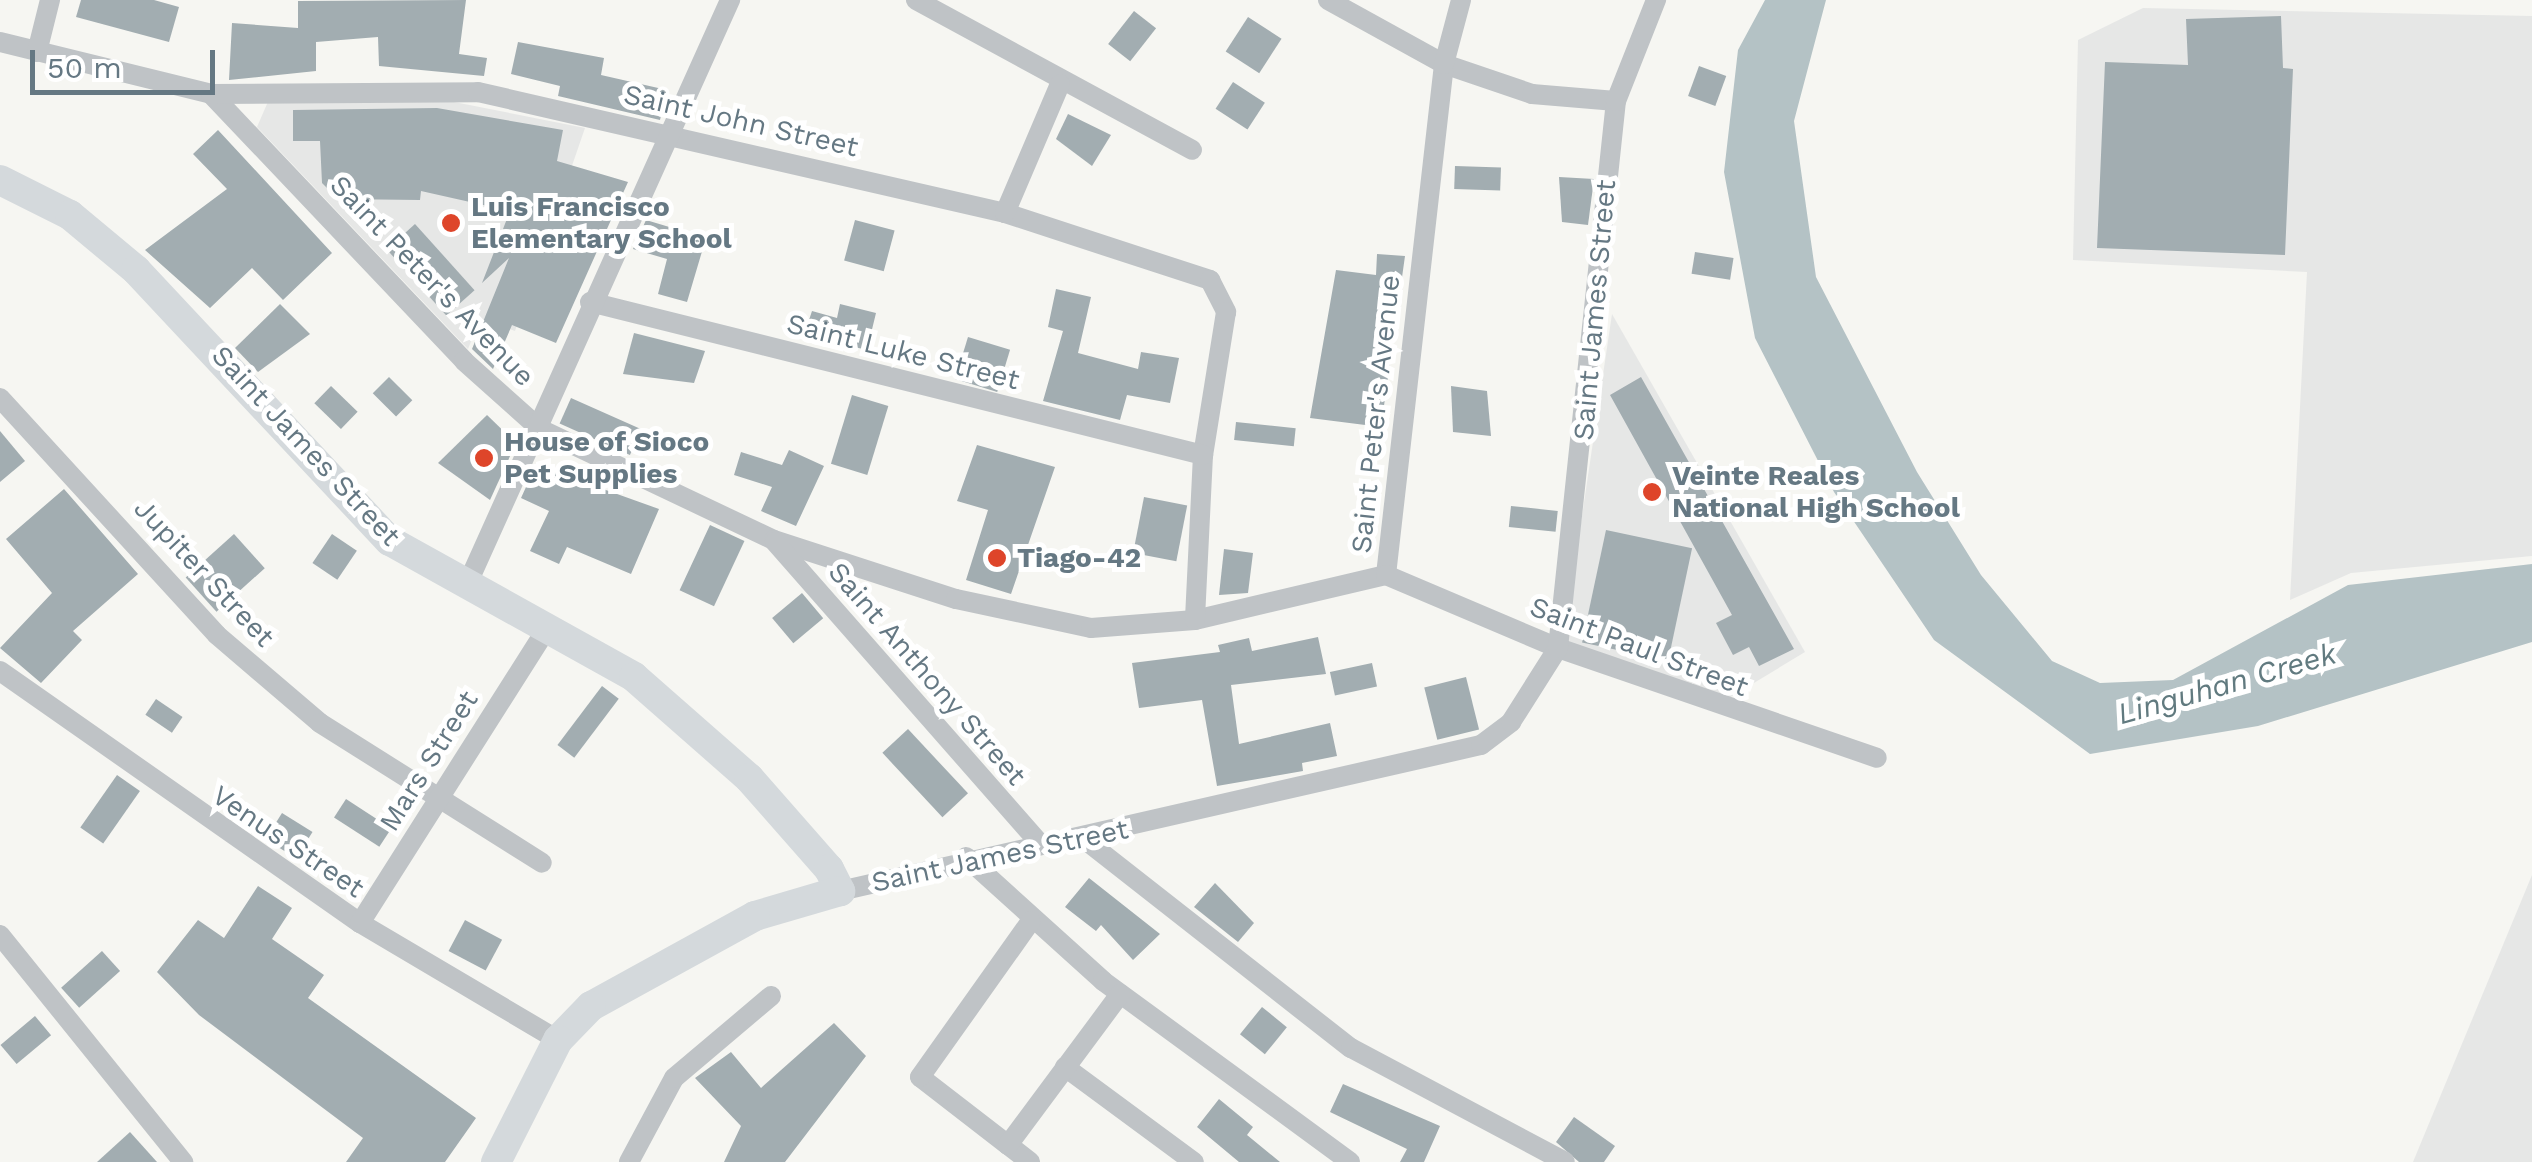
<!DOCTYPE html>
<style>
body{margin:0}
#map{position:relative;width:2532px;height:1162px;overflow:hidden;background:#f6f6f2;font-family:"Work Sans",sans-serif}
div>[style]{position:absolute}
.built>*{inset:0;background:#e6e7e6}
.water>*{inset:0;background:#b4c2c5}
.building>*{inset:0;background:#a2adb1;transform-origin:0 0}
.street>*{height:20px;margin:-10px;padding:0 10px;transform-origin:10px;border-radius:10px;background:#bfc3c6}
.secondary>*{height:30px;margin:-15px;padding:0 15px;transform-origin:15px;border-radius:15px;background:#d4d9dc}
.dots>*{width:28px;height:28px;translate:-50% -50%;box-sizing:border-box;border:5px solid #fff;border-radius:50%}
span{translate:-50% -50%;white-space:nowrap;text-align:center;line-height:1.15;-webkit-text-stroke:10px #fff;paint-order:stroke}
.street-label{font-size:28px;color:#657883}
.poi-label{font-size:28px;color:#657883;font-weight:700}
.left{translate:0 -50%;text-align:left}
.water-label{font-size:30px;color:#617a7f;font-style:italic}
.scale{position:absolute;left:30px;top:50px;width:185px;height:45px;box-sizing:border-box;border:5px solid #657883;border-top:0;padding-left:12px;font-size:30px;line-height:35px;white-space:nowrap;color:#657883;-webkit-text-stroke:8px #fff;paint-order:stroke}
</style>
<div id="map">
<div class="built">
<div style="clip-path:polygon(2143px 8px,2532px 16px,2532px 556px,2351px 573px,2290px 600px,2307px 272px,2073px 260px,2078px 40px)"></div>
<div style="clip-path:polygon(270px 97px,449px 101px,585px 128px,515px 331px,480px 319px,468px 349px,257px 127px)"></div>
<div style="clip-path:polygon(1612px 314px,1805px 652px,1729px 698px,1563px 644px)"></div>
<div style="clip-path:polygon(2532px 875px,2532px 1162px,2413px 1162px)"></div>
</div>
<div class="water">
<div style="clip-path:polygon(1765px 0,1826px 0,1794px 121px,1816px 277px,1917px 472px,1981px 575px,2052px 661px,2100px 683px,2173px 680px,2348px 585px,2532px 564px,2532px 642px,2258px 726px,2090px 754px,1934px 640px,1834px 492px,1755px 338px,1724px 172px,1738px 50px)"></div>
</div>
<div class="building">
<div style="clip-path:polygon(81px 0,154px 0,179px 7px,169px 42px,76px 17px)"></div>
<div style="clip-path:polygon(466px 0,459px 54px,487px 58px,484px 76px,379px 66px,378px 37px,316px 42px,316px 71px,229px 80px,232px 23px,298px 28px,298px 1px)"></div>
<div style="left:1134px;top:11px;width:28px;height:42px;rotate:38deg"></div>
<div style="clip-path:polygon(2281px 16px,2283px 68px,2293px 69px,2285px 255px,2097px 248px,2105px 62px,2188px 65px,2186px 19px)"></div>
<div style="left:1248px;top:17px;width:40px;height:41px;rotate:33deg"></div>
<div style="clip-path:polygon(518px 42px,604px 58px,601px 75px,667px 90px,660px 120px,558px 96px,560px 86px,511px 74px)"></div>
<div style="left:1699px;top:66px;width:29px;height:32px;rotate:20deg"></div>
<div style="left:1233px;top:82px;width:38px;height:32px;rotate:33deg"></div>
<div style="clip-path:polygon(437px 108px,563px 130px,557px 161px,628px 182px,556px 343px,512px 325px,493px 369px,472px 349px,509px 258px,482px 283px,510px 211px,421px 191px,420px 200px,338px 199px,322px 183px,320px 141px,293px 141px,293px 110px)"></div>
<div style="clip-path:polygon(1068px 114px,1111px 135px,1092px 166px,1056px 139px)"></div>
<div style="clip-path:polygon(218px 130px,332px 253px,283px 300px,252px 268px,210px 308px,145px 250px,227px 189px,193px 154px)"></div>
<div style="left:1455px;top:166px;width:46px;height:23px;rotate:2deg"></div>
<div style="clip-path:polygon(1559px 177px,1594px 179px,1588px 225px,1562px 222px)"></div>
<div style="clip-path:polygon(646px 220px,706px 238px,687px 302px,658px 294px,667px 259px,633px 249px)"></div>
<div style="left:855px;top:220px;width:41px;height:42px;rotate:15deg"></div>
<div style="left:415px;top:224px;width:89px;height:38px;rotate:48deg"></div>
<div style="left:1695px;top:252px;width:39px;height:22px;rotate:9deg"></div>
<div style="clip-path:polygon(1377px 254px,1405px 256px,1381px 427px,1310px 418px,1336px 270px,1376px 275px)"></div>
<div style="clip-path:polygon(1056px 289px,1091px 297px,1078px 353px,1138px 369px,1141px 352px,1179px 358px,1170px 403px,1127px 395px,1120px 420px,1043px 401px,1063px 331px,1048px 327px)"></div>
<div style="clip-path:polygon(280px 304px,310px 334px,258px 372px,235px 348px)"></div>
<div style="clip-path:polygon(840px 304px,876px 313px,867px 350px,804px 335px,812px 311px,837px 318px)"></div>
<div style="clip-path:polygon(634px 333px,705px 351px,694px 383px,623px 374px)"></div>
<div style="left:968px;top:337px;width:44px;height:44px;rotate:17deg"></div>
<div style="left:389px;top:377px;width:33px;height:23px;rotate:45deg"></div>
<div style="clip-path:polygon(1641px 377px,1794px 649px,1759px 666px,1749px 647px,1733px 655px,1716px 623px,1732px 615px,1610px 395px)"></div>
<div style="left:331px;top:386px;width:37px;height:24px;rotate:44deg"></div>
<div style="clip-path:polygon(1451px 386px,1487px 391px,1491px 436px,1453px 432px)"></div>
<div style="left:852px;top:395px;width:38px;height:72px;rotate:17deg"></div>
<div style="left:571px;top:398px;width:77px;height:28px;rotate:24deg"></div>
<div style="clip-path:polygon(487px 415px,516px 443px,490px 500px,438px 463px)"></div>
<div style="left:1236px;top:422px;width:60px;height:18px;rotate:6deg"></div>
<div style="clip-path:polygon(0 431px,25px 461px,0 482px)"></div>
<div style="clip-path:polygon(977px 445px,1055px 467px,1011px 594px,966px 580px,988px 510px,957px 501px)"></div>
<div style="clip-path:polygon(789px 450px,824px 466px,796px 526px,761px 511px,772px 487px,734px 475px,741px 452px,782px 465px)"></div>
<div style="clip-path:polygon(536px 465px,659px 509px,631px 574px,567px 547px,559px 564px,530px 551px,549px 511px,521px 498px)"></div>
<div style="clip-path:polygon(64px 489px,138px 574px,73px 631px,82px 640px,41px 683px,0 648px,52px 593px,6px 539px)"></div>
<div style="left:1144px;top:497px;width:44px;height:57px;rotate:11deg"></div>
<div style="left:1511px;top:506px;width:47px;height:21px;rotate:6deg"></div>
<div style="left:710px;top:525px;width:38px;height:72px;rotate:25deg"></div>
<div style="left:1606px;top:530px;width:88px;height:115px;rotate:12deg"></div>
<div style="left:234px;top:534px;width:46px;height:65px;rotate:48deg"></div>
<div style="left:332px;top:534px;width:30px;height:35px;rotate:34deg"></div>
<div style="clip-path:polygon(1224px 549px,1253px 553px,1248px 593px,1219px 595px)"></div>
<div style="left:802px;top:593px;width:33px;height:39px;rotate:50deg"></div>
<div style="clip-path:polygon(1318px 637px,1326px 674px,1231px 685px,1239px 744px,1330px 723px,1337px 756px,1302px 763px,1303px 771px,1217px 786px,1202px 700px,1139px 708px,1132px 663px,1220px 652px,1218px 645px,1249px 638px,1252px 651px)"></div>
<div style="left:1372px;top:663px;width:24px;height:43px;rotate:78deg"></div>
<div style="left:1466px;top:677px;width:54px;height:43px;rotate:76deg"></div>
<div style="left:602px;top:686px;width:21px;height:74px;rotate:37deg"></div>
<div style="left:156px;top:699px;width:32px;height:19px;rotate:34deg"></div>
<div style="left:908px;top:729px;width:88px;height:35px;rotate:47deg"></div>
<div style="left:117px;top:775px;width:28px;height:64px;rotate:35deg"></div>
<div style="left:346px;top:799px;width:54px;height:22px;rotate:33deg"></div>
<div style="left:282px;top:813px;width:36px;height:31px;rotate:32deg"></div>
<div style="clip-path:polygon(1089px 878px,1160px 934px,1133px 960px,1101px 925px,1096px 931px,1065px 907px)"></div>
<div style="clip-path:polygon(1215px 883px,1254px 923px,1238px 942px,1194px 907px)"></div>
<div style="clip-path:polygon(258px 886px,292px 908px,272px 939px,324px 975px,308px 998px,476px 1118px,445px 1162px,346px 1162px,363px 1138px,199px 1015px,157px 972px,198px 920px,224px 938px)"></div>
<div style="left:465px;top:920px;width:42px;height:35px;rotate:28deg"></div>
<div style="left:102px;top:951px;width:27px;height:55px;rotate:48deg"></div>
<div style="left:1262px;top:1007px;width:32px;height:35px;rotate:39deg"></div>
<div style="left:35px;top:1016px;width:25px;height:45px;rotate:50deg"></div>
<div style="clip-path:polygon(834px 1023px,866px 1056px,785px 1162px,724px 1162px,741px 1126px,695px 1078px,731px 1052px,761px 1088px)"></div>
<div style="clip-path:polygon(1343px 1084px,1440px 1126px,1424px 1162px,1400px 1162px,1407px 1149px,1330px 1112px)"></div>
<div style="clip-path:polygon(1219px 1099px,1253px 1127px,1247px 1135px,1280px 1162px,1239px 1162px,1197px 1127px)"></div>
<div style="clip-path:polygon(1574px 1117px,1615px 1146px,1604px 1162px,1579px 1162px,1556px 1142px)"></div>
<div style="clip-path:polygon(130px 1132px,157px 1162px,97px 1162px)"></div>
</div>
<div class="street">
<div style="left:916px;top:0;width:314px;rotate:28.5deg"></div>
<div style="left:1328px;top:0;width:132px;rotate:28.9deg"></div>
<div style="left:1444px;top:64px;width:93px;rotate:18.8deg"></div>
<div style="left:1532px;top:94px;width:84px;rotate:4.8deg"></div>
<div style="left:0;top:42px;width:217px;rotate:13.8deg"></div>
<div style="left:211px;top:94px;width:368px;rotate:46.5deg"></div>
<div style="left:464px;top:361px;width:102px;rotate:41.8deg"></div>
<div style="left:540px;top:429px;width:259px;rotate:25.4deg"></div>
<div style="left:774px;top:540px;width:191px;rotate:18deg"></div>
<div style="left:956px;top:599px;width:138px;rotate:12.1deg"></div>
<div style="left:1091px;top:628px;width:104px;rotate:-4.4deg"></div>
<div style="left:1195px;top:620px;width:196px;rotate:-13.3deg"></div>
<div style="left:37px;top:52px;width:54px;rotate:-76deg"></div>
<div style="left:211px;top:94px;width:267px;rotate:-0.4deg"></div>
<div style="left:478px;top:92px;width:541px;rotate:12.93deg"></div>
<div style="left:1005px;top:213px;width:216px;rotate:18.1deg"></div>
<div style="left:1210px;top:280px;width:36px;rotate:63deg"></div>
<div style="left:1226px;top:312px;width:145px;rotate:99.1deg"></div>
<div style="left:1203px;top:455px;width:165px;rotate:92.8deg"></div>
<div style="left:1005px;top:213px;width:140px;rotate:-66.9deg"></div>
<div style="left:590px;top:302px;width:632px;rotate:14.01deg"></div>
<div style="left:0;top:398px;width:321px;rotate:47.5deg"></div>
<div style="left:217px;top:635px;width:135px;rotate:40.5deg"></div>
<div style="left:320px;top:723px;width:262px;rotate:32.2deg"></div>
<div style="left:775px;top:542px;width:400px;rotate:48.7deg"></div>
<div style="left:1386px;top:575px;width:514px;rotate:-83.52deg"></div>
<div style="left:1444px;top:64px;width:66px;rotate:-75.1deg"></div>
<div style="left:1386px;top:575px;width:187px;rotate:23deg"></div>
<div style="left:1558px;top:648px;width:337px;rotate:19deg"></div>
<div style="left:466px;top:587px;width:644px;rotate:-65.78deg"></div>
<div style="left:0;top:671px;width:439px;rotate:35deg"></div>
<div style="left:360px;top:923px;width:230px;rotate:30.6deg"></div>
<div style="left:1084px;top:839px;width:339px;rotate:38.1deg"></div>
<div style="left:1351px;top:1048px;width:242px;rotate:28deg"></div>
<div style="left:966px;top:857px;width:185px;rotate:42.1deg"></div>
<div style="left:1103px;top:981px;width:306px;rotate:36.2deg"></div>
<div style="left:840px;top:891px;width:657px;rotate:-12.83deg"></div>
<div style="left:1481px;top:745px;width:38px;rotate:-37deg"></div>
<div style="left:1511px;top:722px;width:88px;rotate:-57.6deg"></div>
<div style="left:1558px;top:648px;width:550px;rotate:-83.95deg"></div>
<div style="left:1616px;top:101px;width:109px;rotate:-68.4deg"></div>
<div style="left:360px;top:923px;width:349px;rotate:-57.6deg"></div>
<div style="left:0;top:935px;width:292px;rotate:51.1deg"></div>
<div style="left:1065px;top:1067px;width:160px;rotate:36.4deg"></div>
<div style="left:1008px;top:1145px;width:111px;rotate:-142.3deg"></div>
<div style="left:920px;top:1077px;width:191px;rotate:-54.6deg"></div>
<div style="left:629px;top:1162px;width:95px;rotate:-61.8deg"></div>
<div style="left:674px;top:1078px;width:127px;rotate:-40.2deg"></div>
<div style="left:1030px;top:1162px;width:28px;rotate:-142deg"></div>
<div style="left:1008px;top:1145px;width:188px;rotate:-53.4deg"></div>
</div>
<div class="secondary">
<div style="left:0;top:180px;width:78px;rotate:26.6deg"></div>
<div style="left:70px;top:215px;width:86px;rotate:39.8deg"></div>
<div style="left:136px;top:270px;width:371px;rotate:46.9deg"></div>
<div style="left:390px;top:541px;width:279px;rotate:29.1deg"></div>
<div style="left:634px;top:677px;width:153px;rotate:41.3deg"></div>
<div style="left:749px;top:778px;width:121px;rotate:48.7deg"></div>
<div style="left:829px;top:869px;width:25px;rotate:63deg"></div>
<div style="left:840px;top:891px;width:89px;rotate:163.6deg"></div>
<div style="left:755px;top:916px;width:187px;rotate:151.2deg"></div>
<div style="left:591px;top:1006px;width:47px;rotate:134.1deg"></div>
<div style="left:558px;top:1040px;width:137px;rotate:116.9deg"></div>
</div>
<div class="dots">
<div style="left:451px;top:223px;background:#de452a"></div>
<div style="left:484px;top:458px;background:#de452a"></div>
<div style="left:1652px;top:492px;background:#de452a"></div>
<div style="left:997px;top:558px;background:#de452a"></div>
</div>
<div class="street-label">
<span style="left:741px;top:121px;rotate:13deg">Saint John Street</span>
<span style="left:432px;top:281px;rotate:46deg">Saint Peter's Avenue</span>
<span style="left:1595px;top:310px;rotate:-85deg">Saint James Street</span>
<span style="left:903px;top:352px;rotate:14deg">Saint Luke Street</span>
<span style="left:1376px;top:414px;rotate:-84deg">Saint Peter's Avenue</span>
<span style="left:306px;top:446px;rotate:47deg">Saint James Street</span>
<span style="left:204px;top:573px;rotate:47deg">Jupiter Street</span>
<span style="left:1639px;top:647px;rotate:21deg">Saint Paul Street</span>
<span style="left:927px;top:674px;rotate:49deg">Saint Anthony Street</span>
<span style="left:429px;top:761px;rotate:-58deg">Mars Street</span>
<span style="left:288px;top:842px;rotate:34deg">Venus Street</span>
<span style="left:1000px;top:856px;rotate:-12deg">Saint James Street</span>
</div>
<div class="poi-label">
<span class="left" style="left:471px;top:223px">Luis Francisco<br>Elementary School</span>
<span class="left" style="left:504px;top:458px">House of Sioco<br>Pet Supplies</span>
<span class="left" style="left:1672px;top:492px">Veinte Reales<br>National High School</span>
<span class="left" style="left:1017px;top:558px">Tiago-42</span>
</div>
<div class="water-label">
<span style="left:2227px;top:684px;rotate:-16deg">Linguhan Creek</span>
</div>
<div class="scale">50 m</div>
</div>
